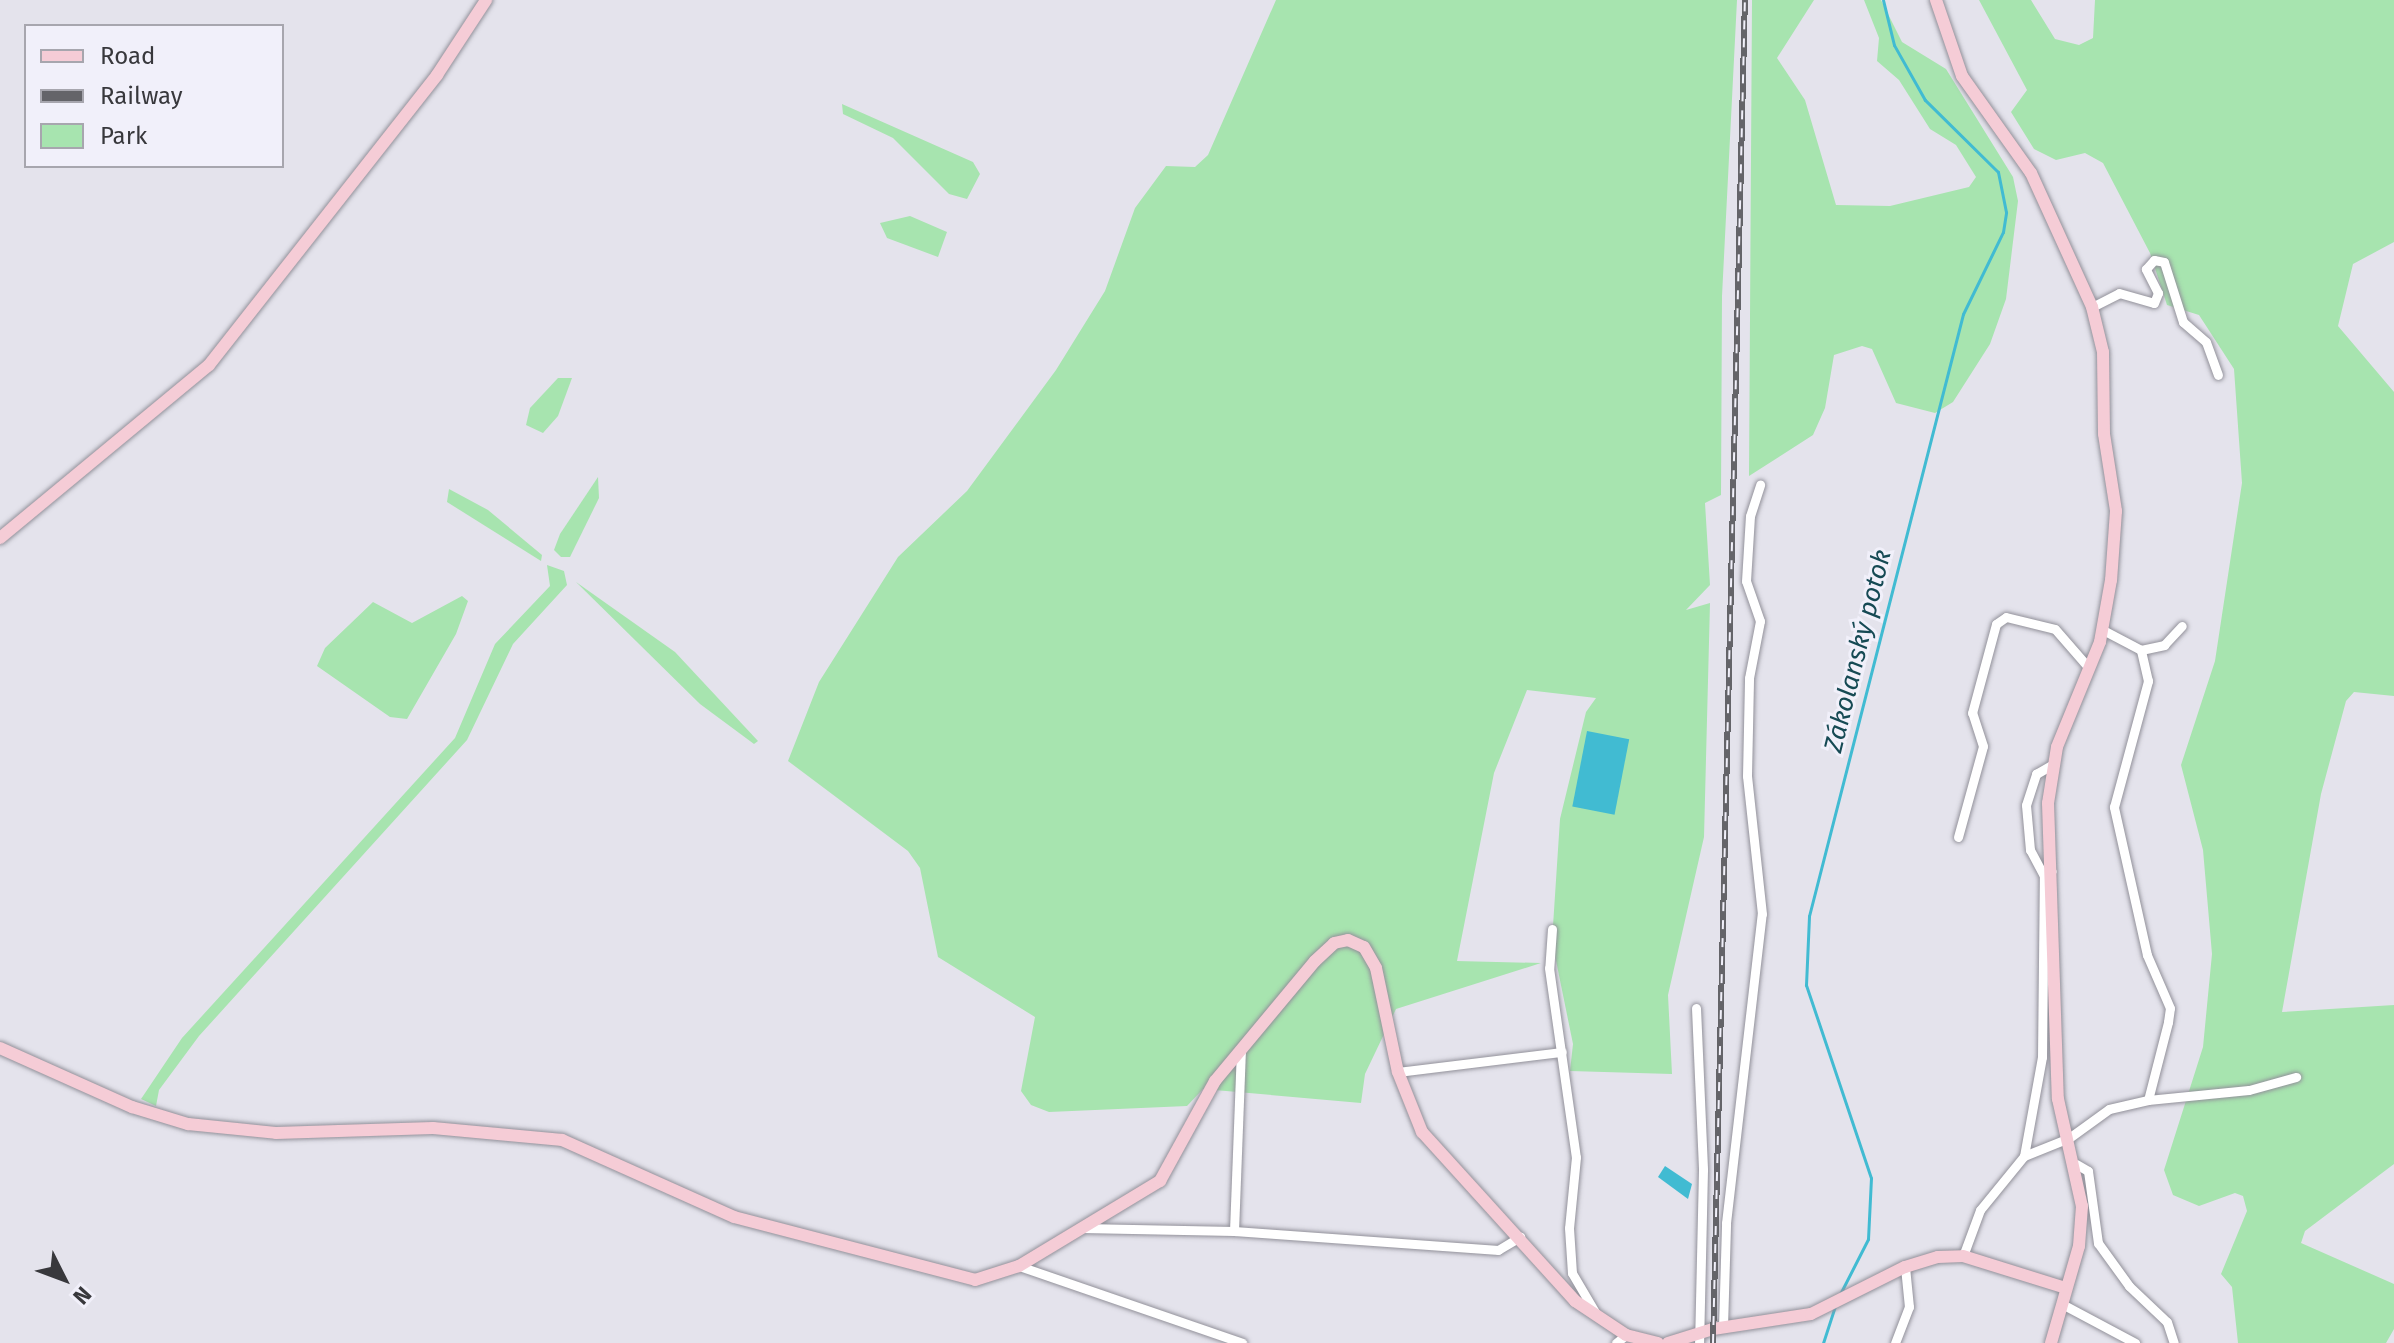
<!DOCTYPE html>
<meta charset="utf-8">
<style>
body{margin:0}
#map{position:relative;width:2394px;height:1343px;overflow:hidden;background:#e4e3ec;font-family:"Fira Sans",sans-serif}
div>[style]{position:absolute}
.green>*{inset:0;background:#a7e4af}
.water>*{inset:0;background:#41bbd2;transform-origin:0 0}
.stream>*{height:3px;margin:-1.5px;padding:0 1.5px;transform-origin:1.5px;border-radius:1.5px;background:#41bbd2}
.roads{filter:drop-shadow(0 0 2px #92919a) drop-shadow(0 0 2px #92919a)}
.street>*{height:9px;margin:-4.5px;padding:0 4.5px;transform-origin:4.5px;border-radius:4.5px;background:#fff}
.secondary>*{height:12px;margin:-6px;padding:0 6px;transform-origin:6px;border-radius:6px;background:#f5ccd6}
.rail>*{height:6px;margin-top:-3px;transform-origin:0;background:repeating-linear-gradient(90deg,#f1f0fa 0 9px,#646469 0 18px);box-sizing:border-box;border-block:2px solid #646469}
span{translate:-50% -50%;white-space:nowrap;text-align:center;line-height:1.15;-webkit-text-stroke:6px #f1f0fa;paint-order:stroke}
.water-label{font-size:26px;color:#164a54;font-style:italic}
.legend{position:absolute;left:24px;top:24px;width:260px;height:144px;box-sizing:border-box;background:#f1f0fa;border:2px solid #a7a6ae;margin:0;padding:10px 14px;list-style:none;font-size:24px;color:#38383c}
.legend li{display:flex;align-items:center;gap:16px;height:40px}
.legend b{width:40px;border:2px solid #a7a6ae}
.north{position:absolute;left:24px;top:1239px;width:80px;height:80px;-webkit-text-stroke:6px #f1f0fa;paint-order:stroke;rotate:132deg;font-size:22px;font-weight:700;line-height:32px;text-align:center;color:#38383c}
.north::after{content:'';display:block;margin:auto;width:28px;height:36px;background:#38383c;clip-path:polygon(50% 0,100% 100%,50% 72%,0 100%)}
</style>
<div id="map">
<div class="green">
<div style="clip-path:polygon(1276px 0,1737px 0,1722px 296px,1721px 495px,1705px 503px,1710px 585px,1686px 610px,1710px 603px,1704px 837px,1668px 995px,1672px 1074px,1570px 1071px,1573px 1044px,1552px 941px,1560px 819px,1586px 712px,1596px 698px,1527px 690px,1494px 773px,1457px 961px,1541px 963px,1396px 1009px,1365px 1074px,1361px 1103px,1203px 1089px,1187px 1106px,1049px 1112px,1031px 1105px,1021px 1091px,1035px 1017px,938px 957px,920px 868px,908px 851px,788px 761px,819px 682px,898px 557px,967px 491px,1056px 370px,1105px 291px,1135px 208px,1166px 166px,1195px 167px,1208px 155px)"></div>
<div style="clip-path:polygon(1752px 0,1814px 0,1777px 58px,1805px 100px,1836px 205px,1890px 206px,1969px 187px,1976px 177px,1956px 145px,1930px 129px,1899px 80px,1877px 61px,1879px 38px,1864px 0,1881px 0,1902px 42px,1946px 69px,2013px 177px,2018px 201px,2006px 299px,1990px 344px,1953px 402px,1935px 413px,1896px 403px,1872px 349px,1862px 346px,1834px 355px,1825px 408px,1813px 435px,1749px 476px)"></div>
<div style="clip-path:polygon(1979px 0,2031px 0,2055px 39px,2079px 45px,2093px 38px,2095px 0,2394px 0,2394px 242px,2353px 264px,2338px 326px,2394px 392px,2394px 696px,2354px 692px,2346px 701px,2321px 794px,2282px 1012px,2394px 1005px,2394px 1164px,2305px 1231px,2301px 1243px,2394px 1284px,2394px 1329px,2386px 1343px,2238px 1343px,2232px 1287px,2221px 1274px,2247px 1211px,2243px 1196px,2235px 1193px,2199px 1206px,2173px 1195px,2164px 1170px,2203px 1047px,2212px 954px,2203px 850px,2181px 765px,2215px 661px,2242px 483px,2234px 369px,2199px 315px,2167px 305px,2150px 253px,2103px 163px,2085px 153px,2056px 160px,2034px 149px,2011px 112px,2027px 90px)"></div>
<div style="clip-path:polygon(842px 104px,973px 162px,980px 174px,967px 199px,949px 194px,893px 138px,843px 114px)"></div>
<div style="clip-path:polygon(910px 216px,947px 232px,938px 257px,887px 238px,880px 223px)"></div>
<div style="clip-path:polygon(558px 378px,572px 378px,558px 416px,543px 433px,526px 425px,530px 408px)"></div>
<div style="clip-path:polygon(598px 477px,599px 498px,570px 557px,561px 557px,554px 550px,560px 534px)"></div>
<div style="clip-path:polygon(449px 489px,488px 510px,542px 555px,541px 561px,447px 502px)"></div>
<div style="clip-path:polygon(547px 565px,564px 571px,567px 585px,513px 644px,467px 740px,199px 1036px,159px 1090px,156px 1106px,141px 1099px,182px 1038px,455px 738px,495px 644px,550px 586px)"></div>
<div style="clip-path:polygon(576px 582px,675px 652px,758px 741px,754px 744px,700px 704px)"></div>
<div style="clip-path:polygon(462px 596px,468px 601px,456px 634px,407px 719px,390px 717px,317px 666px,325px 648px,373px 602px,412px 623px)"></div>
</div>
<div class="water">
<div style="left:1587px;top:731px;width:43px;height:77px;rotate:11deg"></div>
<div style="clip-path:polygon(1665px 1166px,1692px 1184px,1688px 1199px,1658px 1177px)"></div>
</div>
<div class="stream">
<div style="left:1839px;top:1296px;width:64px;rotate:-63deg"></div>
<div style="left:1868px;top:1239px;width:61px;rotate:-87.2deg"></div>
<div style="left:1871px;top:1178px;width:204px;rotate:-108.6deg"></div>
<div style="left:1806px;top:985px;width:69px;rotate:-87.5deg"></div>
<div style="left:1809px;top:916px;width:621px;rotate:-75.65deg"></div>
<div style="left:1963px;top:314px;width:91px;rotate:-64deg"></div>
<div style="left:2003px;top:232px;width:20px;rotate:-81deg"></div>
<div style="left:2006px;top:212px;width:41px;rotate:-101.3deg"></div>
<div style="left:1998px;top:172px;width:103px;rotate:-135.4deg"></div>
<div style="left:1925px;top:100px;width:63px;rotate:-119.4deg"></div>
<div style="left:1894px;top:45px;width:46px;rotate:-103.7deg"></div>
<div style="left:1823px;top:1343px;width:39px;rotate:-72deg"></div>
</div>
<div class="roads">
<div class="street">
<div style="left:2092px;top:307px;width:30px;rotate:-27deg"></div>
<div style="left:2119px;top:293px;width:36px;rotate:16deg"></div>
<div style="left:2154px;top:303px;width:11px;rotate:-68deg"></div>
<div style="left:2158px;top:293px;width:27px;rotate:-117deg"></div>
<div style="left:2146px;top:269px;width:12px;rotate:-48deg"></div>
<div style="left:2154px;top:260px;width:10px;rotate:11deg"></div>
<div style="left:2164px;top:262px;width:63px;rotate:72.4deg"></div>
<div style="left:2183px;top:322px;width:30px;rotate:41deg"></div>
<div style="left:2206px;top:342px;width:35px;rotate:70deg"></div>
<div style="left:2141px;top:650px;width:24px;rotate:-12deg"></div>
<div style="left:2164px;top:645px;width:26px;rotate:-47deg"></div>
<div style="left:1958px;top:837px;width:94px;rotate:-74.6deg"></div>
<div style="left:1983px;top:746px;width:35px;rotate:-108deg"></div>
<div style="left:1972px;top:713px;width:92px;rotate:-74.9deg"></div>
<div style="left:1996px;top:624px;width:12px;rotate:-35deg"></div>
<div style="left:2006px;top:617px;width:50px;rotate:13.8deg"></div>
<div style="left:2055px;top:629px;width:52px;rotate:48.9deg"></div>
<div style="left:2044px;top:876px;width:30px;rotate:-118deg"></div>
<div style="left:2030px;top:850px;width:45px;rotate:-95.1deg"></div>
<div style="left:2026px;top:805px;width:33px;rotate:-72deg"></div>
<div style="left:2036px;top:774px;width:20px;rotate:-30deg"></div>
<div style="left:1552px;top:929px;width:39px;rotate:94deg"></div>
<div style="left:1549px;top:968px;width:191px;rotate:81.9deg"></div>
<div style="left:1576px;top:1157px;width:71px;rotate:95.6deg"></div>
<div style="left:1569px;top:1228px;width:45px;rotate:86.2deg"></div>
<div style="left:1572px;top:1273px;width:45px;rotate:59.5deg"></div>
<div style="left:1696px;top:1008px;width:162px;rotate:87.5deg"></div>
<div style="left:1703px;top:1170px;width:173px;rotate:91.3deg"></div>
<div style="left:1398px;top:1072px;width:165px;rotate:-7deg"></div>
<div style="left:2148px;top:1100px;width:101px;rotate:-5.7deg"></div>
<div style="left:2249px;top:1090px;width:49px;rotate:-15.5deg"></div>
<div style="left:2024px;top:1156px;width:48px;rotate:-21.8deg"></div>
<div style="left:2069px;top:1138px;width:49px;rotate:-35.9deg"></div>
<div style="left:2109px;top:1109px;width:40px;rotate:-13deg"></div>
<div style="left:2148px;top:1100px;width:81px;rotate:-75.6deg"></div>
<div style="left:2168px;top:1022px;width:14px;rotate:-82deg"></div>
<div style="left:2170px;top:1008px;width:58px;rotate:-113.5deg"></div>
<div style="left:2147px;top:955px;width:152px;rotate:-102.6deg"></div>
<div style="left:2114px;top:807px;width:131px;rotate:-74.9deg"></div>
<div style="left:2148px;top:681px;width:32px;rotate:-103deg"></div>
<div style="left:2141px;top:650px;width:43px;rotate:-152.2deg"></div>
<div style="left:2076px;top:1164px;width:14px;rotate:30deg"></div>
<div style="left:2088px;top:1171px;width:73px;rotate:82.1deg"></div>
<div style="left:2098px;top:1243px;width:53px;rotate:54.2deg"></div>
<div style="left:2129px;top:1286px;width:52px;rotate:43.5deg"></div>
<div style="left:2167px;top:1322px;width:22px;rotate:72deg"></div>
<div style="left:1082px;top:1228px;width:152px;rotate:1.1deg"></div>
<div style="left:1234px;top:1231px;width:265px;rotate:4.1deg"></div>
<div style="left:1498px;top:1250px;width:26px;rotate:-31deg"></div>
<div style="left:1234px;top:1231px;width:181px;rotate:-87.8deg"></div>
<div style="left:1963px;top:1256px;width:49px;rotate:-69.7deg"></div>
<div style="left:1980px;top:1210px;width:70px;rotate:-50.8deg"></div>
<div style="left:2024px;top:1156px;width:101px;rotate:-79.7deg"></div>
<div style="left:2042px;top:1057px;width:181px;rotate:-89.4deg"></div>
<div style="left:2044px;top:876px;width:9px;rotate:-32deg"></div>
<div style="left:1019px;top:1266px;width:236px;rotate:19deg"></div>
<div style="left:2062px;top:1304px;width:83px;rotate:28.1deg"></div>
<div style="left:1723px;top:1327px;width:104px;rotate:-88.3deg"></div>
<div style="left:1726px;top:1223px;width:311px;rotate:-83.4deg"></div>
<div style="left:1762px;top:914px;width:139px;rotate:-96.2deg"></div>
<div style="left:1747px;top:776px;width:98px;rotate:-88.8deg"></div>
<div style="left:1749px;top:678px;width:58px;rotate:-79.1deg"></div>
<div style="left:1760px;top:621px;width:42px;rotate:-109.3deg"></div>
<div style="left:1746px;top:581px;width:65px;rotate:-86.5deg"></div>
<div style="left:1750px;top:516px;width:33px;rotate:-72deg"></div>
<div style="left:1616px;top:1343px;width:13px;rotate:-39deg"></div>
<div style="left:1895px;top:1343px;width:39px;rotate:-69deg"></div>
<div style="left:1909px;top:1307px;width:40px;rotate:-95.7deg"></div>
</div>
<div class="secondary">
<div style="left:1936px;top:0;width:80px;rotate:71.1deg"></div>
<div style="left:1962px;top:76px;width:119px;rotate:54.6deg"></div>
<div style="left:2031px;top:173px;width:147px;rotate:65.5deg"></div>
<div style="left:2092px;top:307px;width:46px;rotate:76.3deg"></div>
<div style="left:2103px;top:352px;width:82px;rotate:89.3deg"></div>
<div style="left:2104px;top:434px;width:78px;rotate:81.1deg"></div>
<div style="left:2116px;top:511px;width:69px;rotate:94.1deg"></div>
<div style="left:2111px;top:580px;width:63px;rotate:100.1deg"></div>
<div style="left:2100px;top:642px;width:113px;rotate:112.3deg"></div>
<div style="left:2057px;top:747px;width:57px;rotate:99.1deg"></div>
<div style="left:2048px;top:803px;width:296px;rotate:88.1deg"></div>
<div style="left:2058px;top:1099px;width:110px;rotate:77.4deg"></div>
<div style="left:2082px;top:1206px;width:40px;rotate:94.3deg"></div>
<div style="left:2079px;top:1246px;width:101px;rotate:106.1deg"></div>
<div style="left:0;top:538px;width:271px;rotate:-39.6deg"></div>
<div style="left:209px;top:365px;width:369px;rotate:-51.8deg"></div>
<div style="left:437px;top:75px;width:90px;rotate:-56.8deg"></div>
<div style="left:0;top:1048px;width:145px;rotate:24.1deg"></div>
<div style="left:132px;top:1107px;width:59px;rotate:16.9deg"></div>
<div style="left:188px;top:1124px;width:88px;rotate:5.8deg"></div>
<div style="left:276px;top:1133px;width:157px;rotate:-1.8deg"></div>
<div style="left:433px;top:1128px;width:130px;rotate:5.3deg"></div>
<div style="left:562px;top:1140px;width:188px;rotate:24.1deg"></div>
<div style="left:734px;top:1217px;width:249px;rotate:14.6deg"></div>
<div style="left:975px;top:1280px;width:46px;rotate:-17.7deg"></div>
<div style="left:1019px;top:1266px;width:165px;rotate:-31.1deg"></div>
<div style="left:1160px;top:1181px;width:114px;rotate:-61.2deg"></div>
<div style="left:1215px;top:1081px;width:156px;rotate:-50.2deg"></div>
<div style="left:1315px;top:961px;width:26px;rotate:-43deg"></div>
<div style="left:1334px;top:943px;width:14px;rotate:-12deg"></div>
<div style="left:1348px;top:940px;width:17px;rotate:24deg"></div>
<div style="left:1364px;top:947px;width:24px;rotate:60deg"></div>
<div style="left:1376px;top:968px;width:106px;rotate:78.1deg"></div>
<div style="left:1398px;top:1072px;width:65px;rotate:68.2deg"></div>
<div style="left:1422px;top:1132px;width:228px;rotate:47.8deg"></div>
<div style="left:1575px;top:1301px;width:61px;rotate:33.7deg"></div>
<div style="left:1626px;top:1335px;width:33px;rotate:14deg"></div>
<div style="left:1668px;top:1343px;width:47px;rotate:-17.3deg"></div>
<div style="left:1713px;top:1329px;width:99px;rotate:-8.7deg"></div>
<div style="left:1811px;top:1314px;width:105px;rotate:-26.6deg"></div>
<div style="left:1905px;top:1267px;width:34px;rotate:-17deg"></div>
<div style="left:1938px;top:1257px;width:25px;rotate:-2deg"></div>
<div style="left:1963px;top:1256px;width:108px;rotate:17.3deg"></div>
</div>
</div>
<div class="rail">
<div style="left:1713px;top:1343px;width:1343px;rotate:-88.64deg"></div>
</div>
<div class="water-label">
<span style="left:1858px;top:651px;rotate:-76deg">Zákolanský potok</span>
</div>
<ul class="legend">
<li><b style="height:10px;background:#f5ccd6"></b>Road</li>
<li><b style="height:10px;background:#646469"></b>Railway</li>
<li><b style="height:22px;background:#a7e4af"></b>Park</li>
</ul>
<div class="north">N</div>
</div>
